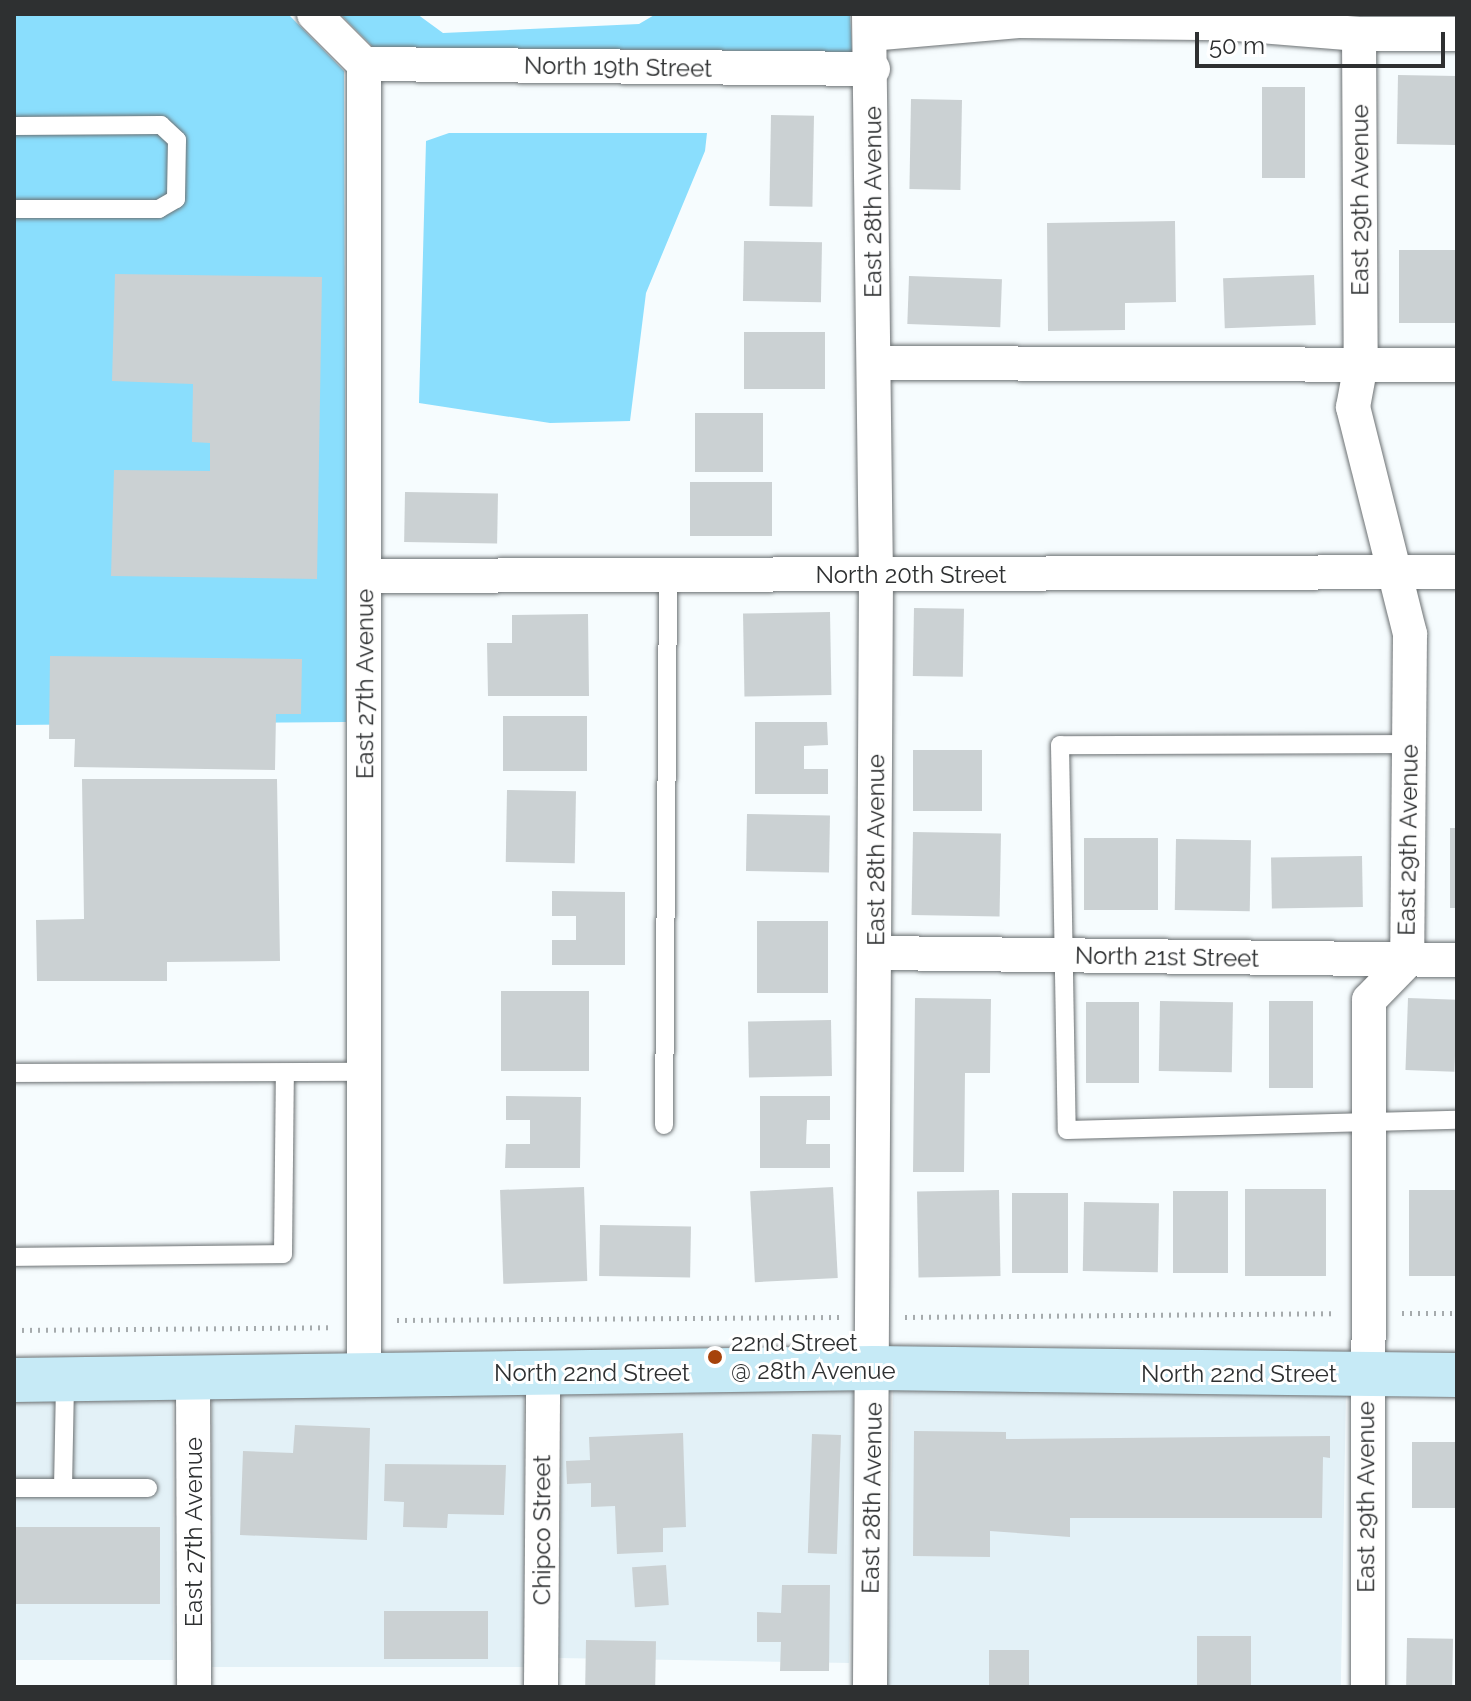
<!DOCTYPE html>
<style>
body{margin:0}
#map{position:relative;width:1471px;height:1701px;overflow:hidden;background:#f6fcfe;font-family:Raleway,sans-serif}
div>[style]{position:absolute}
.built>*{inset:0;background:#e3f1f7;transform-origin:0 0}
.green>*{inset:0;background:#8adefd}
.building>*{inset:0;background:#cbd1d3;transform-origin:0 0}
.path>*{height:5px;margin-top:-2.5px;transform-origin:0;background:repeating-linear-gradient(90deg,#a6abad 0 2px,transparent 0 8px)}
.roads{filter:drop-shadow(0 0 2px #6c7173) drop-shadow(0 0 2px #6c7173)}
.service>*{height:18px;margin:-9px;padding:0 9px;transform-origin:9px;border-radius:9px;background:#fff}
.minor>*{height:34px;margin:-17px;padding:0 17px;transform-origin:17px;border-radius:17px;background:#fff}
.secondary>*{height:44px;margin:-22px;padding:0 22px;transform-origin:22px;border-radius:22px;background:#c6eaf6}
.dots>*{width:22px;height:22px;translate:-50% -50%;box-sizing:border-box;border:4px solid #fff;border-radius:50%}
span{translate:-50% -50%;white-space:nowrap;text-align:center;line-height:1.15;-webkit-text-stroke:6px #fff;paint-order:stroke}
.street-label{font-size:24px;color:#2e3031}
.poi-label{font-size:24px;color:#2e3031}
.left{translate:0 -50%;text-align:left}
.frame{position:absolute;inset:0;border:16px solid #2e3031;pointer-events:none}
.scale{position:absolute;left:1195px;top:32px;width:250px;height:36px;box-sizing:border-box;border:4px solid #2e3031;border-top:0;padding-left:10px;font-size:24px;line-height:28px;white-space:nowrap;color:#2e3031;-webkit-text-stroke:6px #fff;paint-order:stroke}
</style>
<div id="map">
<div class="built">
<div style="left:854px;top:1386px;width:277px;height:291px;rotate:91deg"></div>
<div style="left:893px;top:1386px;width:453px;height:301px;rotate:1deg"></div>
<div style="left:524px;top:1390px;width:277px;height:312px;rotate:90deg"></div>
<div style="left:173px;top:1395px;width:265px;height:159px;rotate:90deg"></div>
</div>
<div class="green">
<div style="clip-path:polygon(14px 14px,288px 14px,344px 71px,346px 722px,14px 725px)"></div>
<div style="clip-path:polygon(340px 14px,417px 14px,443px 33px,639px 24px,656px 14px,850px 14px,852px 52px,373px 47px)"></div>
<div style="clip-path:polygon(449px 133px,707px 133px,705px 151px,646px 293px,630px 421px,550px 423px,419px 403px,426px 141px)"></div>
</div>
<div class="building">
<div style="left:1398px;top:75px;width:59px;height:69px;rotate:1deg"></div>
<div style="left:1262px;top:87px;width:43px;height:91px"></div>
<div style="left:911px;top:99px;width:51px;height:90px;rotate:1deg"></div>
<div style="left:771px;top:115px;width:43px;height:91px;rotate:1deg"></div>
<div style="clip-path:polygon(1175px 221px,1176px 302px,1125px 303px,1125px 330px,1048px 331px,1047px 223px)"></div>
<div style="left:744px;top:241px;width:78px;height:60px;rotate:1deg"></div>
<div style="left:1399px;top:250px;width:58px;height:73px"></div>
<div style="clip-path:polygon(115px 274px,322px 277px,317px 579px,111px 576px,114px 470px,210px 471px,210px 443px,192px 442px,193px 384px,112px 381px)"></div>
<div style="left:1314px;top:275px;width:50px;height:91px;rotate:88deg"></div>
<div style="left:909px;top:276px;width:93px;height:48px;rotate:2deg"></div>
<div style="left:825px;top:332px;width:57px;height:81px;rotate:90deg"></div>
<div style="left:695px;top:413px;width:68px;height:59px"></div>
<div style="left:772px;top:482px;width:54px;height:82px;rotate:90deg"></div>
<div style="left:405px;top:492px;width:93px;height:50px;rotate:1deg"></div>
<div style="left:914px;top:608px;width:50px;height:68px;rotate:1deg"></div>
<div style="left:830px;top:612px;width:83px;height:87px;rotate:89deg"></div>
<div style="clip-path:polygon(588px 614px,589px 696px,488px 696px,487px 643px,512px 643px,512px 615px)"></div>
<div style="clip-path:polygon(50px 656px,302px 659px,301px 714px,276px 714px,275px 770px,74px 767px,75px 739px,49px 739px)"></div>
<div style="left:503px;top:716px;width:84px;height:55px"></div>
<div style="clip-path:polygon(755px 722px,827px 722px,828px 745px,804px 746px,804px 769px,828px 769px,828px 794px,755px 794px)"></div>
<div style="left:913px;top:750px;width:69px;height:61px"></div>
<div style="clip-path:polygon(82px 779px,277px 779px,280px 961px,167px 962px,167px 981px,37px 981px,36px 920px,84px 919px)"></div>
<div style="left:507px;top:790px;width:69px;height:72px;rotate:1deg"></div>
<div style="left:747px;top:814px;width:83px;height:57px;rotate:1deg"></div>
<div style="left:1450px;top:828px;width:7px;height:80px"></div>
<div style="left:913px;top:832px;width:88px;height:83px;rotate:1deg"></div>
<div style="left:1084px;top:838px;width:74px;height:72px"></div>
<div style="left:1176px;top:839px;width:75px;height:71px;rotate:1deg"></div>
<div style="left:1362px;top:856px;width:51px;height:91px;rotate:89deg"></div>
<div style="clip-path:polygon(552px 891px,625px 892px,625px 965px,552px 965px,552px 940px,576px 940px,576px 916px,552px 916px)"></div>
<div style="left:757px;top:921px;width:71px;height:72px"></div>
<div style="left:501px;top:991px;width:88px;height:80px"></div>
<div style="clip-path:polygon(915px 998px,991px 999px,990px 1073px,965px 1073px,964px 1172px,913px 1172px)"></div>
<div style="left:1408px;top:998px;width:49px;height:72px;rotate:2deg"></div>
<div style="left:1160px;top:1001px;width:73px;height:70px;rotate:1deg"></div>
<div style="left:1269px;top:1001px;width:44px;height:87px"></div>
<div style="left:1086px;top:1002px;width:53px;height:81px"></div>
<div style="left:831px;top:1020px;width:56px;height:83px;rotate:89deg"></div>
<div style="clip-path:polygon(506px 1096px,581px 1097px,580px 1168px,505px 1168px,506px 1144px,530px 1144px,530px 1120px,506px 1120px)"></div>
<div style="clip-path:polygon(760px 1096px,830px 1096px,830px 1120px,807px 1120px,806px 1144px,830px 1144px,830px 1168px,760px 1168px)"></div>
<div style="left:584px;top:1187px;width:94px;height:84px;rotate:88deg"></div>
<div style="left:833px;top:1187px;width:91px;height:83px;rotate:87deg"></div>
<div style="left:1245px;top:1189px;width:81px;height:87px"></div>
<div style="left:999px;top:1190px;width:86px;height:82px;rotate:89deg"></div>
<div style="left:1409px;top:1190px;width:48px;height:86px"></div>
<div style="left:1173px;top:1191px;width:55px;height:82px"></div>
<div style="left:1012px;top:1193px;width:56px;height:80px"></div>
<div style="left:1084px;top:1202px;width:75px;height:69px;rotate:1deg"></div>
<div style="left:600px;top:1225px;width:91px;height:51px;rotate:1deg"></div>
<div style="clip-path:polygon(295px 1425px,370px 1428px,367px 1540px,240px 1535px,243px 1451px,293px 1453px)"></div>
<div style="clip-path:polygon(914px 1431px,1006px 1432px,1006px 1439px,1330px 1436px,1330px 1458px,1323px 1457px,1322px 1518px,1070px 1518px,1070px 1537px,990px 1531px,990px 1557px,913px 1556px)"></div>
<div style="clip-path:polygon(683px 1433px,686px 1527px,663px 1528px,663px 1552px,617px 1554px,615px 1506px,591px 1507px,591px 1483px,567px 1484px,566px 1461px,590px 1460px,589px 1437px)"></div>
<div style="left:812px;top:1434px;width:29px;height:119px;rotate:2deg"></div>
<div style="left:1412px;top:1442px;width:45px;height:66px"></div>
<div style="clip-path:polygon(385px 1464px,506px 1465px,504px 1515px,448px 1514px,447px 1528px,403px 1527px,404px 1502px,384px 1501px)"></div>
<div style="left:14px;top:1527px;width:146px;height:77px"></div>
<div style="left:666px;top:1565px;width:40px;height:34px;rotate:86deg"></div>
<div style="clip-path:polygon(782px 1585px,830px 1585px,829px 1671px,780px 1671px,781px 1642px,757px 1642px,757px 1612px,781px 1613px)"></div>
<div style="left:384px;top:1611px;width:104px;height:48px"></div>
<div style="left:1197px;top:1636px;width:54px;height:51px"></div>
<div style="left:1407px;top:1638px;width:46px;height:49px;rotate:1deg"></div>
<div style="left:586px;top:1640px;width:70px;height:47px;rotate:1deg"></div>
<div style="left:989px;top:1650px;width:40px;height:37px"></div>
</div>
<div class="path">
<div style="left:1402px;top:1313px;width:55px"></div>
<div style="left:905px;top:1317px;width:430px;rotate:-0.5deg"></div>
<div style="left:397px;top:1320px;width:442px;rotate:-0.4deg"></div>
<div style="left:14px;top:1330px;width:319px;rotate:-0.5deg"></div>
</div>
<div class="roads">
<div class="service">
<div style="left:14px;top:126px;width:147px;rotate:-0.4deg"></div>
<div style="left:161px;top:125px;width:22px;rotate:43deg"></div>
<div style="left:177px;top:140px;width:59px;rotate:91deg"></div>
<div style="left:176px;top:199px;width:20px;rotate:150deg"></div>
<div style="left:159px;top:209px;width:145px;rotate:180deg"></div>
<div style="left:1409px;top:744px;width:349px;rotate:179.8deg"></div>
<div style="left:1060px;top:745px;width:385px;rotate:89deg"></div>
<div style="left:1067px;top:1130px;width:390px;rotate:-1.5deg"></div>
<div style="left:14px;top:1073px;width:351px;rotate:-0.2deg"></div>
<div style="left:664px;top:1125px;width:549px;rotate:-89.58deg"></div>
<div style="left:14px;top:1257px;width:269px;rotate:-0.6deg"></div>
<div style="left:283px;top:1254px;width:180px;rotate:-89.4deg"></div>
<div style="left:14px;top:1488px;width:49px"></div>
<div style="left:63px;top:1488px;width:108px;rotate:-88.9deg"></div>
<div style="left:63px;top:1488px;width:85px"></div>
</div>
<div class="minor">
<div style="left:314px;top:14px;width:71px;rotate:45deg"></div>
<div style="left:364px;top:64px;width:1311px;rotate:90deg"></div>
<div style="left:869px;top:14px;width:562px;rotate:89.29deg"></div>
<div style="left:876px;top:576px;width:1111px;rotate:90.31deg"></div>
<div style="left:870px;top:34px;width:149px;rotate:-5deg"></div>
<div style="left:1018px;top:21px;width:206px;rotate:0.6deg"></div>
<div style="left:1224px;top:23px;width:135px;rotate:4.7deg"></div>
<div style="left:1359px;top:34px;width:98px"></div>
<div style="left:1359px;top:34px;width:330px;rotate:89.7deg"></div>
<div style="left:1361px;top:364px;width:44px;rotate:100.5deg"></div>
<div style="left:1353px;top:407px;width:234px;rotate:75.9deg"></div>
<div style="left:1410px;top:634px;width:327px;rotate:90.5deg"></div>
<div style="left:1407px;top:961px;width:54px;rotate:134.3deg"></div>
<div style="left:1369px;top:1000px;width:687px;rotate:90.08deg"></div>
<div style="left:364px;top:64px;width:509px;rotate:0.56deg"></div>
<div style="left:874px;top:363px;width:583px;rotate:0.2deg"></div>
<div style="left:365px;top:576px;width:1092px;rotate:-0.21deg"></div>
<div style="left:876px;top:953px;width:581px;rotate:0.69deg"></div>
<div style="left:193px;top:1378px;width:309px;rotate:89.8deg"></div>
<div style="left:541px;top:1687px;width:314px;rotate:-89.6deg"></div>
</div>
<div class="secondary">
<div style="left:14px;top:1380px;width:860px;rotate:-0.8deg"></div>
<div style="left:874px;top:1368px;width:583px;rotate:0.69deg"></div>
</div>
</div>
<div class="dots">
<div style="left:715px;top:1357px;background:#a6430b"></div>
</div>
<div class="street-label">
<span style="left:618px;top:67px;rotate:1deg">North 19th Street</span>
<span style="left:1360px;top:200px;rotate:-90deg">East 29th Avenue</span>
<span style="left:873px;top:202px;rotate:-90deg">East 28th Avenue</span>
<span style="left:911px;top:575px">North 20th Street</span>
<span style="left:365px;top:684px;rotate:-90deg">East 27th Avenue</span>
<span style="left:1408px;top:840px;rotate:-89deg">East 29th Avenue</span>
<span style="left:876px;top:850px;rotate:-90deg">East 28th Avenue</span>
<span style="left:1167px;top:957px;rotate:1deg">North 21st Street</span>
<span style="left:592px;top:1373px">North 22nd Street</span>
<span style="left:1239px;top:1374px">North 22nd Street</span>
<span style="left:1366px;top:1497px;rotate:-90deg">East 29th Avenue</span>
<span style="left:872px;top:1498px;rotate:-89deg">East 28th Avenue</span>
<span style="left:542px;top:1530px;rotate:-90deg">Chipco Street</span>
<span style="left:194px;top:1532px;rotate:-90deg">East 27th Avenue</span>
</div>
<div class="poi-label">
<span class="left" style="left:731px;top:1357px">22nd Street<br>@ 28th Avenue</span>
</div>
<div class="frame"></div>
<div class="scale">50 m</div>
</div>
